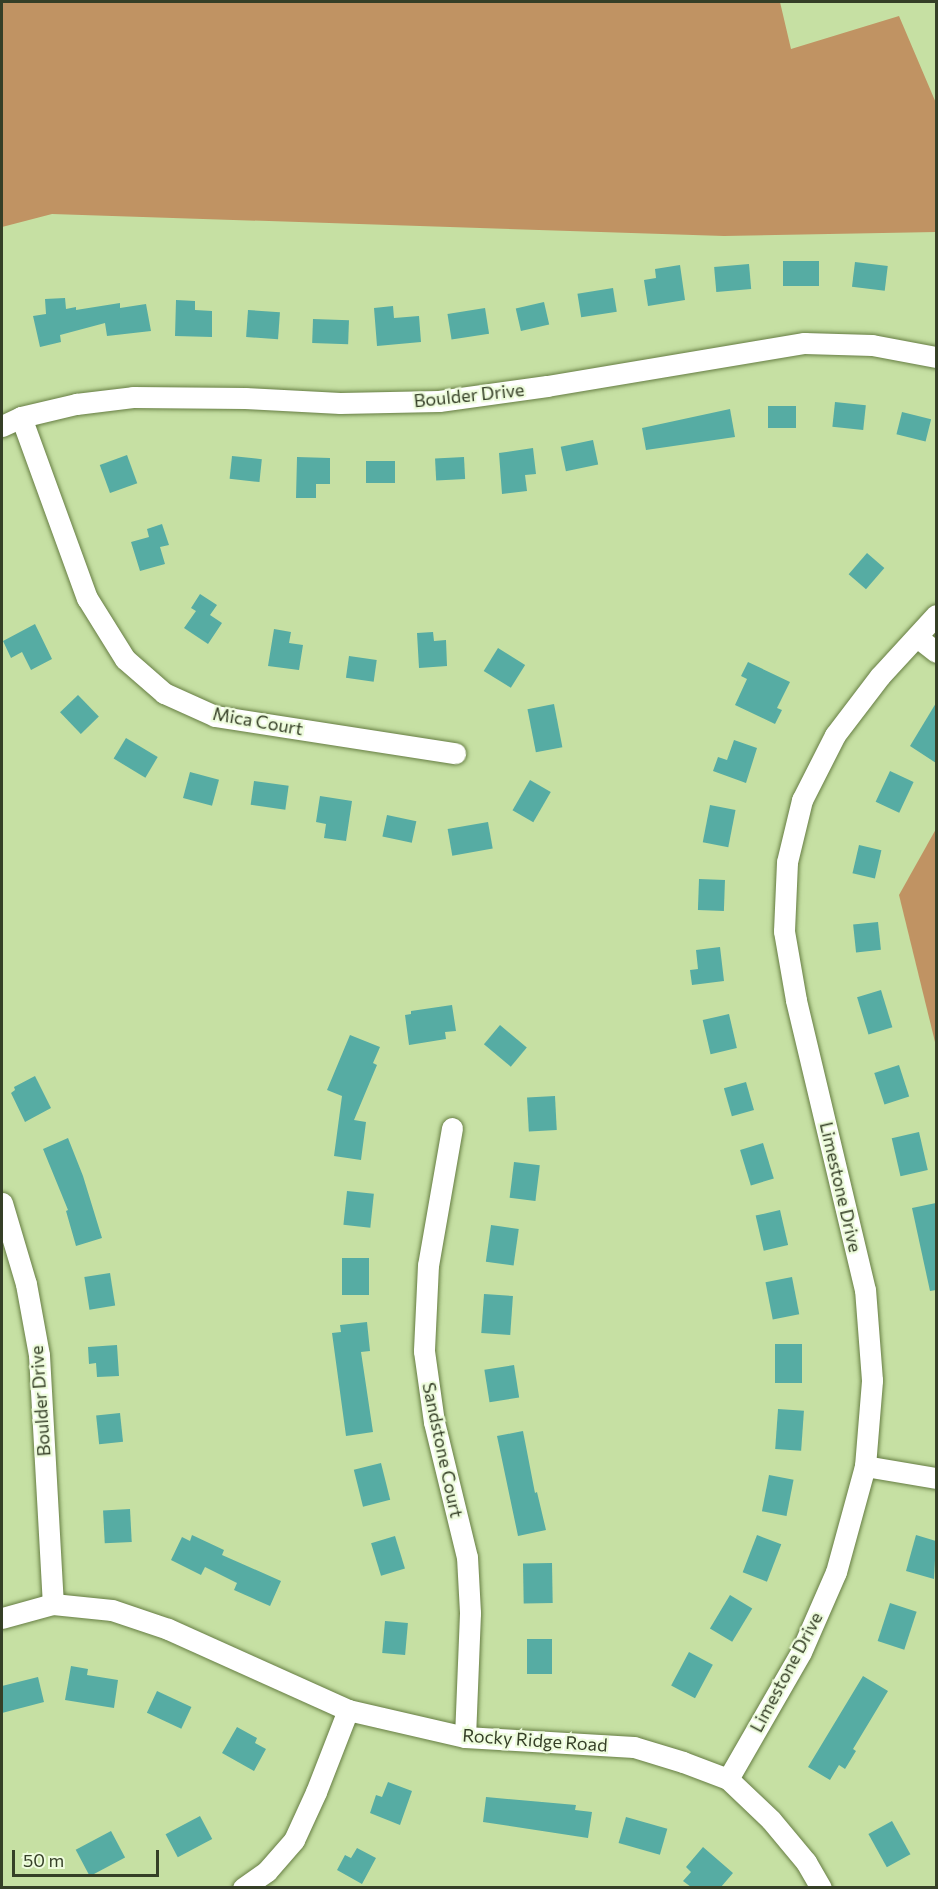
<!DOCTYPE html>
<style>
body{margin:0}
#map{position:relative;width:938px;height:1889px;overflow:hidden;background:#c6e0a3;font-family:Commissioner,sans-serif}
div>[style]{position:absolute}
.forest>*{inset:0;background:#c09363}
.building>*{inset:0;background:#56aca3;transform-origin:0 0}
.roads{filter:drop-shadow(0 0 2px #667d43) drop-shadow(0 0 2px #667d43)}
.minor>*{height:21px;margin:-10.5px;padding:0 10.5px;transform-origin:10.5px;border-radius:10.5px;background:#fff}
span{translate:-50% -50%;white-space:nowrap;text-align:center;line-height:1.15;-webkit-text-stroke:4.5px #eefcdd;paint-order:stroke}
.street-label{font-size:18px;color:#353f27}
.frame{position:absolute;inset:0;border:3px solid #353f27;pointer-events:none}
.scale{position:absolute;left:12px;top:1850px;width:147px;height:27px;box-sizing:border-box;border:3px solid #353f27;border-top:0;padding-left:8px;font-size:18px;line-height:21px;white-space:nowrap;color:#353f27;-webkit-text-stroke:4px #eefcdd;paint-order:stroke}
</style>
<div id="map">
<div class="forest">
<div style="clip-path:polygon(2px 2px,780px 2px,791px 49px,899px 16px,936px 103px,936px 232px,724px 236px,52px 214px,2px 227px)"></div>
<div style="clip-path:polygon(936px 829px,936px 1046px,899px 895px)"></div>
</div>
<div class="building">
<div style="left:783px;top:261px;width:36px;height:25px"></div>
<div style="left:855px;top:262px;width:33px;height:25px;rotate:7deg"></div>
<div style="left:749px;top:264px;width:25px;height:35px;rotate:85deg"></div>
<div style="clip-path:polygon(680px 265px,685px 300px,648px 306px,644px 280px,656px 278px,655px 269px)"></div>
<div style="left:613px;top:288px;width:24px;height:36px;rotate:81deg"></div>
<div style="clip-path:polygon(65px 298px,66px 309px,76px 307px,76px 310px,120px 303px,120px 308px,146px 304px,151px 331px,107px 336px,105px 323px,60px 335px,61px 342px,40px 347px,33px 316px,46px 314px,45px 299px)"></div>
<div style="clip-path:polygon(176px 300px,195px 301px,195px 310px,212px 311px,212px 337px,175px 336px)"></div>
<div style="left:544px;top:302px;width:23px;height:29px;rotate:77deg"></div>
<div style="clip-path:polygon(393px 306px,394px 318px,419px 316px,421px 342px,377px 346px,374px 308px)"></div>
<div style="left:485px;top:308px;width:26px;height:38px;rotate:81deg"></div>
<div style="left:248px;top:310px;width:32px;height:27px;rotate:4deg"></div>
<div style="left:313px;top:319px;width:36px;height:24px;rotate:2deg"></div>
<div style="left:835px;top:402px;width:31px;height:25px;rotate:6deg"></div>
<div style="left:796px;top:406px;width:22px;height:28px;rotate:90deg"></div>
<div style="clip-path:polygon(730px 409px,735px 437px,646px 450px,642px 428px)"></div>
<div style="left:902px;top:412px;width:30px;height:23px;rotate:14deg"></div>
<div style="left:593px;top:440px;width:25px;height:33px;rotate:78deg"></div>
<div style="clip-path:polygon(533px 448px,536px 474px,525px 475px,527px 491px,502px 494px,499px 453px)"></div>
<div style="left:127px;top:455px;width:30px;height:29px;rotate:70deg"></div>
<div style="left:232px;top:456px;width:30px;height:23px;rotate:6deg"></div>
<div style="clip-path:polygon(297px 457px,330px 458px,330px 484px,316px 484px,316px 498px,296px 498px)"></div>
<div style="left:464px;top:457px;width:22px;height:29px;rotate:87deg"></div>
<div style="left:366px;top:461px;width:29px;height:22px"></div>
<div style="clip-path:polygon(162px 524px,169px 545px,160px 547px,165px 564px,140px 571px,131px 542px,149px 537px,147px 529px)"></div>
<div style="left:867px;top:553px;width:23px;height:28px;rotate:41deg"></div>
<div style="clip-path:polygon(200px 594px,217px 605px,210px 615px,222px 623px,208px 644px,184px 628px,196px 611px,191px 608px)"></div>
<div style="clip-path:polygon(35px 624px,52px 659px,31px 670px,22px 652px,11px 658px,3px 641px)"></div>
<div style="clip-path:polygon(274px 629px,291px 632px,289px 643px,303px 645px,299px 670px,268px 666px)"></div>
<div style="clip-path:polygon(433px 632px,434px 641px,446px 640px,447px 666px,419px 668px,417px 633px)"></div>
<div style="left:498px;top:648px;width:32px;height:27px;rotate:32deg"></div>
<div style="left:349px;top:656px;width:28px;height:22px;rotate:8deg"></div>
<div style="clip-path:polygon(748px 662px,790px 682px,777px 708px,782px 710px,775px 724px,735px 705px,747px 679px,741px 676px)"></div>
<div style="left:78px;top:695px;width:30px;height:25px;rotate:46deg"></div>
<div style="clip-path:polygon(936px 703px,936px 763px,910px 746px)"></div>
<div style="left:554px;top:704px;width:44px;height:27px;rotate:79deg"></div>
<div style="left:126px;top:738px;width:37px;height:24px;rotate:31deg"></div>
<div style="clip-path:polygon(734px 740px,757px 748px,746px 783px,713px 771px,718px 757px,727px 760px)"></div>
<div style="left:890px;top:771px;width:26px;height:34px;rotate:25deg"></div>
<div style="left:190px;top:772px;width:30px;height:27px;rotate:15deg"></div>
<div style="left:530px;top:780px;width:24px;height:35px;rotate:30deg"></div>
<div style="left:254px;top:781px;width:35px;height:24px;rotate:8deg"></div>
<div style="clip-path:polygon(320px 796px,352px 801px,346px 841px,324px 838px,326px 824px,316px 822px)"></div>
<div style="left:710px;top:805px;width:26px;height:38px;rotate:11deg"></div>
<div style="left:387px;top:815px;width:30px;height:22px;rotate:12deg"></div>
<div style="left:488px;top:822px;width:27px;height:41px;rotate:80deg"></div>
<div style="left:859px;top:845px;width:23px;height:29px;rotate:13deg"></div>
<div style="left:699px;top:879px;width:26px;height:31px;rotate:2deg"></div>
<div style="left:878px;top:922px;width:28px;height:25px;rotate:84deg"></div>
<div style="clip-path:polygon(720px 947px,724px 981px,692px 985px,690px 970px,698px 969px,696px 950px)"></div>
<div style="left:881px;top:990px;width:39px;height:25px;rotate:73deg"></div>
<div style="clip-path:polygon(452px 1005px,456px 1031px,445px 1032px,446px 1039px,409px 1045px,405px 1015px,411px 1014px,411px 1011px)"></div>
<div style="left:729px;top:1014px;width:35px;height:27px;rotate:77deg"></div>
<div style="left:500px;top:1025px;width:35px;height:25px;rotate:40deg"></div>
<div style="clip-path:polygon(350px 1035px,380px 1047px,373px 1063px,377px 1065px,354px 1120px,366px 1122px,361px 1160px,334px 1156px,342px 1096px,327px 1090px)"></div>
<div style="left:899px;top:1065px;width:33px;height:26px;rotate:72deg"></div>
<div style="clip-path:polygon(35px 1076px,51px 1108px,25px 1122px,11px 1093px,15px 1090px,14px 1087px)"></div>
<div style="left:746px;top:1082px;width:29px;height:23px;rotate:74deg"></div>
<div style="left:555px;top:1096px;width:34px;height:28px;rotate:87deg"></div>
<div style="left:919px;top:1132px;width:39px;height:28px;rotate:77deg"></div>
<div style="clip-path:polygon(68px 1138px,83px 1176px,102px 1238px,76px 1246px,66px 1211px,68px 1210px,43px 1149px)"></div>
<div style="left:763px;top:1143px;width:37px;height:24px;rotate:73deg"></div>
<div style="left:514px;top:1162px;width:26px;height:36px;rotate:7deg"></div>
<div style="left:347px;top:1191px;width:27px;height:34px;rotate:6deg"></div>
<div style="clip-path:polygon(936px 1203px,936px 1290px,930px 1291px,912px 1208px)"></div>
<div style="left:780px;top:1210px;width:36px;height:25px;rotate:77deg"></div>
<div style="left:491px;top:1225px;width:28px;height:37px;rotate:8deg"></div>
<div style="left:342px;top:1258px;width:27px;height:37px"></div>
<div style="left:110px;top:1273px;width:33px;height:26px;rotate:81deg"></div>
<div style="left:792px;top:1277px;width:38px;height:27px;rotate:79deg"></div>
<div style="left:484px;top:1294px;width:29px;height:39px;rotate:4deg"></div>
<div style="clip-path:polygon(367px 1322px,370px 1351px,361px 1352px,373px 1432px,346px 1436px,332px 1333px,341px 1332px,340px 1325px)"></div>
<div style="left:775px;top:1344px;width:27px;height:39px"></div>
<div style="clip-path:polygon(117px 1345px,119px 1376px,97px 1377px,96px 1363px,89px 1364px,88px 1347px)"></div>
<div style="left:514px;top:1365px;width:33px;height:30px;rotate:81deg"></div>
<div style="left:778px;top:1409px;width:26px;height:40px;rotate:4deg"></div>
<div style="left:120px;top:1413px;width:29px;height:24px;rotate:84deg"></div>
<div style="clip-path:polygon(523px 1431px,535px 1493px,537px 1492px,546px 1530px,518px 1536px,497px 1436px)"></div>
<div style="left:381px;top:1463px;width:38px;height:28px;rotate:76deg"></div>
<div style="left:769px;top:1475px;width:25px;height:37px;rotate:11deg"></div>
<div style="left:130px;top:1509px;width:33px;height:27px;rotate:87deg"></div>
<div style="clip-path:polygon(192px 1535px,224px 1550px,222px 1555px,281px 1581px,270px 1606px,234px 1590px,237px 1583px,205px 1567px,201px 1575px,171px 1560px,182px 1537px,190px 1541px)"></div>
<div style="left:757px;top:1535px;width:26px;height:40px;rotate:21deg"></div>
<div style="clip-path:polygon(916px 1535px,936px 1541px,934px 1579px,906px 1571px)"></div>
<div style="left:395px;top:1536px;width:34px;height:25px;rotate:73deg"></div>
<div style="left:552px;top:1563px;width:40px;height:29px;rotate:89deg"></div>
<div style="left:730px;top:1595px;width:26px;height:39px;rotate:31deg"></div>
<div style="left:890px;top:1603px;width:28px;height:40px;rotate:18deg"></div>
<div style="left:385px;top:1621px;width:23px;height:32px;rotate:5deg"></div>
<div style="left:527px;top:1639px;width:25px;height:35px"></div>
<div style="left:689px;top:1652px;width:27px;height:38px;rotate:28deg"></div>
<div style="clip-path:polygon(71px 1666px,88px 1669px,87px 1675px,118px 1680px,114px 1708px,65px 1700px)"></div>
<div style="clip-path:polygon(863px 1676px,888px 1691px,853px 1749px,856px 1751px,845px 1769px,839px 1765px,830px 1780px,808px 1767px)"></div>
<div style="clip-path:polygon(38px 1677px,44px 1702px,2px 1713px,2px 1686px)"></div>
<div style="left:157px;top:1691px;width:38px;height:24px;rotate:25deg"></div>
<div style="clip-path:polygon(237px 1727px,257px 1738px,255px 1743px,266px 1749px,254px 1771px,222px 1753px)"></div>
<div style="clip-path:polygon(388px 1782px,412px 1791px,400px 1825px,370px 1813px,376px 1795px,382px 1797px)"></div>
<div style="clip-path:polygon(486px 1797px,576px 1805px,575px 1810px,592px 1812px,588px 1838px,483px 1822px)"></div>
<div style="left:200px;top:1816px;width:26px;height:39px;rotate:62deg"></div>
<div style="left:626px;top:1817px;width:43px;height:27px;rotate:16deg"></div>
<div style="left:892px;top:1821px;width:38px;height:27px;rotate:61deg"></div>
<div style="left:111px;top:1831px;width:30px;height:40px;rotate:62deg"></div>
<div style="clip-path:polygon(703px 1847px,733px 1873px,721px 1887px,691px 1887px,683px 1881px,691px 1872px,686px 1867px)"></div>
<div style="clip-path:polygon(357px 1848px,376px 1858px,362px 1884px,337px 1870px,345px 1855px,351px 1858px)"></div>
</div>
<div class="roads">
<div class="minor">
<div style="left:21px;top:417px;width:193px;rotate:70deg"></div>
<div style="left:87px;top:598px;width:72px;rotate:58.1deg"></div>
<div style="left:125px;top:659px;width:52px;rotate:41.1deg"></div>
<div style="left:164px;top:693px;width:56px;rotate:24.3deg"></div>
<div style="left:215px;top:716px;width:243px;rotate:8.8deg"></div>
<div style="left:2px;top:426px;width:21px;rotate:-25deg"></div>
<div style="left:21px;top:417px;width:57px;rotate:-13.3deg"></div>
<div style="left:76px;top:404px;width:57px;rotate:-7deg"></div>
<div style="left:133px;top:397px;width:112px;rotate:0.5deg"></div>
<div style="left:245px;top:398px;width:95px;rotate:3deg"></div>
<div style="left:340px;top:403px;width:99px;rotate:-1.2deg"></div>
<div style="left:439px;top:401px;width:109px;rotate:-7.9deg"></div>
<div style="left:547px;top:386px;width:261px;rotate:-9.5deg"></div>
<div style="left:804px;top:343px;width:68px;rotate:1.7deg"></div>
<div style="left:872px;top:345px;width:65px;rotate:10.6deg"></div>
<div style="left:917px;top:637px;width:24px;rotate:38deg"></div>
<div style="left:452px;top:1128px;width:139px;rotate:99.9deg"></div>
<div style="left:428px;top:1265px;width:86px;rotate:92.7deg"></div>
<div style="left:424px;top:1351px;width:72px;rotate:82deg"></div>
<div style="left:434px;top:1422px;width:139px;rotate:76.3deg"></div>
<div style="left:467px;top:1557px;width:56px;rotate:86.9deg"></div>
<div style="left:470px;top:1613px;width:124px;rotate:92.3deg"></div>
<div style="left:2px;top:1203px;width:84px;rotate:73.5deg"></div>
<div style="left:26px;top:1284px;width:72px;rotate:79.6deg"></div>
<div style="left:39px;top:1355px;width:249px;rotate:86.8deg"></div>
<div style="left:865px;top:1466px;width:72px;rotate:9.6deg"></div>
<div style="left:2px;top:1618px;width:53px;rotate:-15.4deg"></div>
<div style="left:53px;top:1604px;width:59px;rotate:5.8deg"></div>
<div style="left:112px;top:1610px;width:59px;rotate:18.7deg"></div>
<div style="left:168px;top:1629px;width:197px;rotate:24.2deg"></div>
<div style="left:348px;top:1710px;width:120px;rotate:13deg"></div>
<div style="left:465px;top:1737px;width:169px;rotate:3.4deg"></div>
<div style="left:634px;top:1747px;width:51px;rotate:17deg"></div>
<div style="left:683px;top:1762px;width:48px;rotate:20.7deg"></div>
<div style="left:728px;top:1779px;width:59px;rotate:43.6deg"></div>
<div style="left:771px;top:1820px;width:55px;rotate:50.2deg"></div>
<div style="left:806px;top:1862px;width:30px;rotate:60deg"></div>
<div style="left:728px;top:1779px;width:146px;rotate:-60.1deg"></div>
<div style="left:801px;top:1652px;width:87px;rotate:-66.4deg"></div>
<div style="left:836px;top:1572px;width:110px;rotate:-74.7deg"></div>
<div style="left:865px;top:1466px;width:86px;rotate:-85.3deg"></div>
<div style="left:872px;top:1380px;width:90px;rotate:-94.4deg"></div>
<div style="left:865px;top:1290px;width:298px;rotate:-103.4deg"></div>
<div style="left:796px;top:1000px;width:70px;rotate:-99.9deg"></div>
<div style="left:784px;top:931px;width:69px;rotate:-87.5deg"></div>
<div style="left:787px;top:862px;width:64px;rotate:-76.4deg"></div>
<div style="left:802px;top:800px;width:73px;rotate:-63.1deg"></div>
<div style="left:835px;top:735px;width:74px;rotate:-52.7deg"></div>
<div style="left:880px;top:676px;width:83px;rotate:-47.4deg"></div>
<div style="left:243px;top:1888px;width:29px;rotate:-35deg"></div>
<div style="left:267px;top:1871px;width:41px;rotate:-48.9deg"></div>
<div style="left:294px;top:1840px;width:53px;rotate:-65.4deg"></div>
<div style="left:316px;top:1792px;width:88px;rotate:-68.7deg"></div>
</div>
</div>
<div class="street-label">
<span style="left:469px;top:395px;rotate:-6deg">Boulder Drive</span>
<span style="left:258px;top:721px;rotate:10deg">Mica Court</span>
<span style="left:841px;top:1187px;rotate:77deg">Limestone Drive</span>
<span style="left:40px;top:1401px;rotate:-94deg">Boulder Drive</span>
<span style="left:443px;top:1450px;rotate:78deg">Sandstone Court</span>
<span style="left:786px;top:1672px;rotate:-62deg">Limestone Drive</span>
<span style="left:535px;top:1740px;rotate:4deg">Rocky Ridge Road</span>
</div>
<div class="frame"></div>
<div class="scale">50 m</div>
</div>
